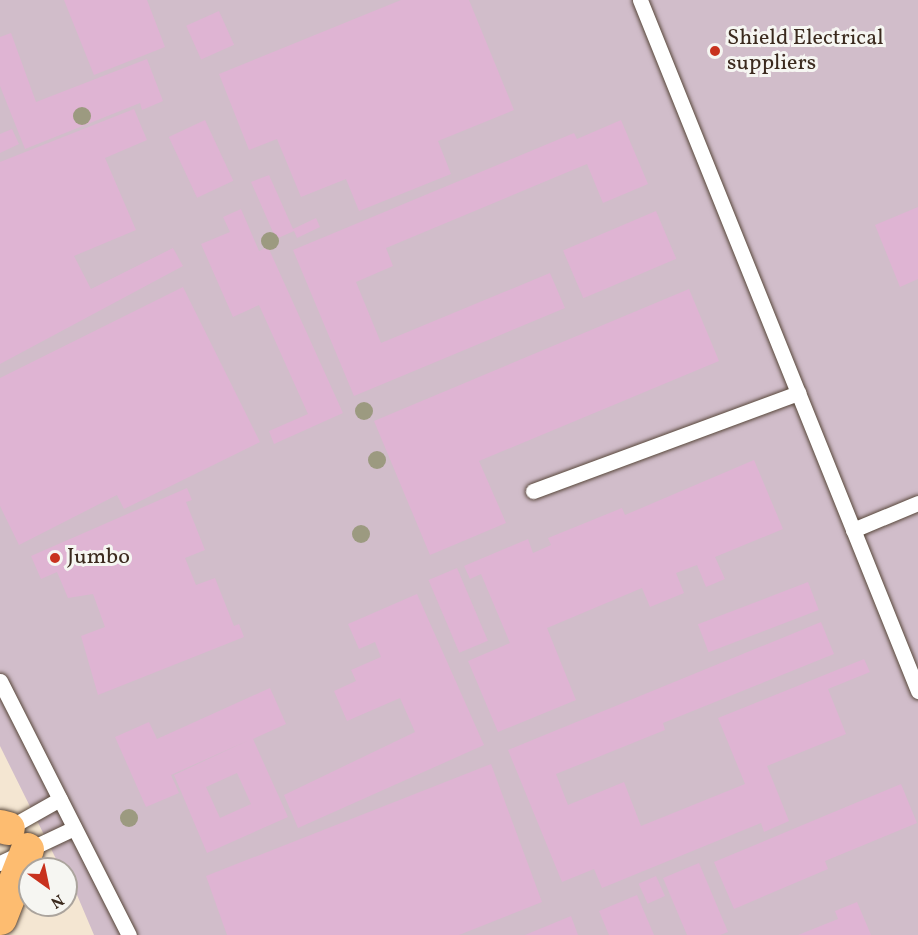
<!DOCTYPE html>
<style>
body{margin:0}
#map{position:relative;width:918px;height:935px;overflow:hidden;background:#f4e6d2;font-family:Vollkorn,serif}
div>[style]{position:absolute}
.industrial>*{inset:0;background:#d1bdca}
.building>*{inset:0;background:#dfb4d3;transform-origin:0 0}
.roads{filter:drop-shadow(0 0 2px #574639) drop-shadow(0 0 2px #574639)}
.lane>*{height:15px;margin:-7.5px;padding:0 7.5px;transform-origin:7.5px;border-radius:7.5px;background:#fff}
.primary>*{height:33px;margin:-16.5px;padding:0 16.5px;transform-origin:16.5px;border-radius:16.5px;background:#fdbc70}
.trees>*{width:18px;height:18px;margin:-9px;border-radius:50%;background:#9c9a80}
.dots>*{width:16px;height:16px;translate:-50% -50%;box-sizing:border-box;border:3px solid #f6f6f2;border-radius:50%}
span{translate:-50% -50%;white-space:nowrap;text-align:center;line-height:1.15;-webkit-text-stroke:6px #f6f6f2;paint-order:stroke}
.poi-label{font-size:22px;color:#3b2a1e}
.left{translate:0 -50%;text-align:left}
.north{position:absolute;left:18px;top:857px;width:60px;height:60px;box-sizing:border-box;background:#f6f6f2;border:2px solid #aba49d;border-radius:50%;rotate:147deg;font-size:16px;font-weight:700;line-height:24px;text-align:center;color:#3b2a1e}
.north::after{content:'';display:block;margin:auto;width:21px;height:27px;background:#c8321e;clip-path:polygon(50% 0,100% 100%,50% 72%,0 100%)}
</style>
<div id="map">
<div class="industrial">
<div style="clip-path:polygon(0 0,918px 0,918px 935px,94px 935px,66px 869px,61px 869px,0 746px)"></div>
</div>
<div class="building">
<div style="clip-path:polygon(64px 0,147px 0,165px 47px,94px 75px)"></div>
<div style="clip-path:polygon(401px 0,469px 0,514px 110px,438px 141px,451px 174px,359px 211px,346px 179px,301px 197px,277px 139px,249px 150px,219px 74px)"></div>
<div style="left:219px;top:11px;width:37px;height:36px;rotate:66deg"></div>
<div style="clip-path:polygon(11px 33px,36px 102px,147px 59px,163px 101px,142px 110px,140px 103px,25px 149px,0 86px,0 37px)"></div>
<div style="clip-path:polygon(134px 109px,147px 140px,105px 158px,136px 230px,74px 256px,91px 289px,173px 248px,183px 266px,0 364px,0 162px)"></div>
<div style="left:205px;top:120px;width:67px;height:40px;rotate:65deg"></div>
<div style="clip-path:polygon(621px 120px,648px 184px,603px 203px,587px 164px,386px 248px,393px 266px,356px 282px,381px 343px,550px 273px,565px 308px,354px 396px,293px 250px,574px 133px,577px 139px)"></div>
<div style="clip-path:polygon(12px 129px,19px 144px,0 153px,0 134px)"></div>
<div style="clip-path:polygon(269px 175px,293px 229px,316px 218px,320px 227px,297px 238px,294px 231px,276px 239px,251px 182px)"></div>
<div style="clip-path:polygon(918px 207px,918px 279px,900px 287px,875px 225px)"></div>
<div style="clip-path:polygon(241px 209px,259px 251px,268px 247px,343px 413px,274px 444px,269px 431px,308px 414px,259px 305px,233px 317px,201px 244px,230px 232px,223px 217px)"></div>
<div style="left:656px;top:211px;width:52px;height:101px;rotate:67deg"></div>
<div style="clip-path:polygon(183px 287px,260px 442px,124px 509px,117px 495px,19px 545px,0 506px,0 378px)"></div>
<div style="clip-path:polygon(689px 289px,719px 361px,479px 461px,506px 523px,430px 555px,374px 421px)"></div>
<div style="clip-path:polygon(754px 460px,783px 529px,715px 557px,725px 579px,706px 587px,697px 565px,676px 573px,684px 593px,650px 607px,642px 588px,547px 628px,576px 700px,498px 732px,468px 661px,510px 643px,481px 574px,470px 579px,464px 566px,528px 539px,533px 553px,551px 545px,548px 538px,622px 508px,625px 515px)"></div>
<div style="clip-path:polygon(187px 488px,192px 500px,186px 502px,205px 550px,185px 558px,196px 585px,215px 578px,234px 626px,239px 624px,244px 637px,98px 695px,81px 636px,105px 627px,93px 594px,68px 598px,57px 572px,41px 579px,31px 556px)"></div>
<div style="left:457px;top:568px;width:79px;height:31px;rotate:67deg"></div>
<div style="left:808px;top:582px;width:30px;height:118px;rotate:69deg"></div>
<div style="clip-path:polygon(417px 594px,484px 745px,298px 828px,284px 795px,415px 732px,400px 698px,347px 721px,334px 691px,356px 681px,351px 670px,381px 657px,375px 642px,359px 649px,348px 624px)"></div>
<div style="clip-path:polygon(821px 622px,834px 654px,663px 723px,665px 730px,556px 774px,568px 805px,624px 782px,641px 826px,745px 784px,718px 718px,864px 659px,870px 672px,828px 689px,846px 734px,767px 766px,789px 821px,764px 832px,761px 823px,602px 888px,594px 869px,562px 882px,508px 750px)"></div>
<div style="clip-path:polygon(evenodd,270px 688px,286px 724px,253px 739px,288px 817px,207px 853px,174px 775px,249px 740px,171px 775px,179px 793px,146px 807px,115px 737px,149px 722px,157px 739px,270px 688px,237px 773px,251px 804px,220px 818px,206px 787px,237px 773px)"></div>
<div style="clip-path:polygon(491px 764px,542px 902px,459px 935px,227px 935px,206px 876px)"></div>
<div style="clip-path:polygon(901px 784px,917px 823px,825px 861px,828px 869px,734px 909px,714px 862px)"></div>
<div style="clip-path:polygon(699px 863px,728px 932px,720px 935px,687px 935px,663px 878px)"></div>
<div style="left:656px;top:876px;width:22px;height:19px;rotate:66deg"></div>
<div style="clip-path:polygon(637px 895px,654px 935px,609px 935px,599px 911px)"></div>
<div style="clip-path:polygon(857px 902px,871px 935px,798px 935px,838px 919px,835px 911px)"></div>
<div style="clip-path:polygon(571px 916px,578px 935px,525px 935px)"></div>
</div>
<div class="roads">
<div class="lane">
<div style="left:640px;top:0;width:745px;rotate:68.08deg"></div>
<div style="left:533px;top:491px;width:283px;rotate:-20.3deg"></div>
<div style="left:853px;top:530px;width:70px;rotate:-22.6deg"></div>
<div style="left:0;top:681px;width:285px;rotate:63.1deg"></div>
<div style="left:5px;top:830px;width:63px;rotate:-29.4deg"></div>
<div style="left:0;top:863px;width:82px;rotate:-25.3deg"></div>
</div>
<div class="primary">
<div style="left:0;top:826px;width:8px;rotate:14deg"></div>
<div style="left:0;top:918px;width:74px;rotate:-68.6deg"></div>
</div>
</div>
<div class="trees">
<div style="left:82px;top:116px"></div>
<div style="left:270px;top:241px"></div>
<div style="left:364px;top:411px"></div>
<div style="left:377px;top:460px"></div>
<div style="left:361px;top:534px"></div>
<div style="left:129px;top:818px"></div>
</div>
<div class="dots">
<div style="left:715px;top:51px;background:#c8321e"></div>
<div style="left:55px;top:558px;background:#c8321e"></div>
</div>
<div class="poi-label">
<span class="left" style="left:727px;top:51px">Shield Electrical<br>suppliers</span>
<span class="left" style="left:67px;top:558px">Jumbo</span>
</div>
<div class="north">N</div>
</div>
